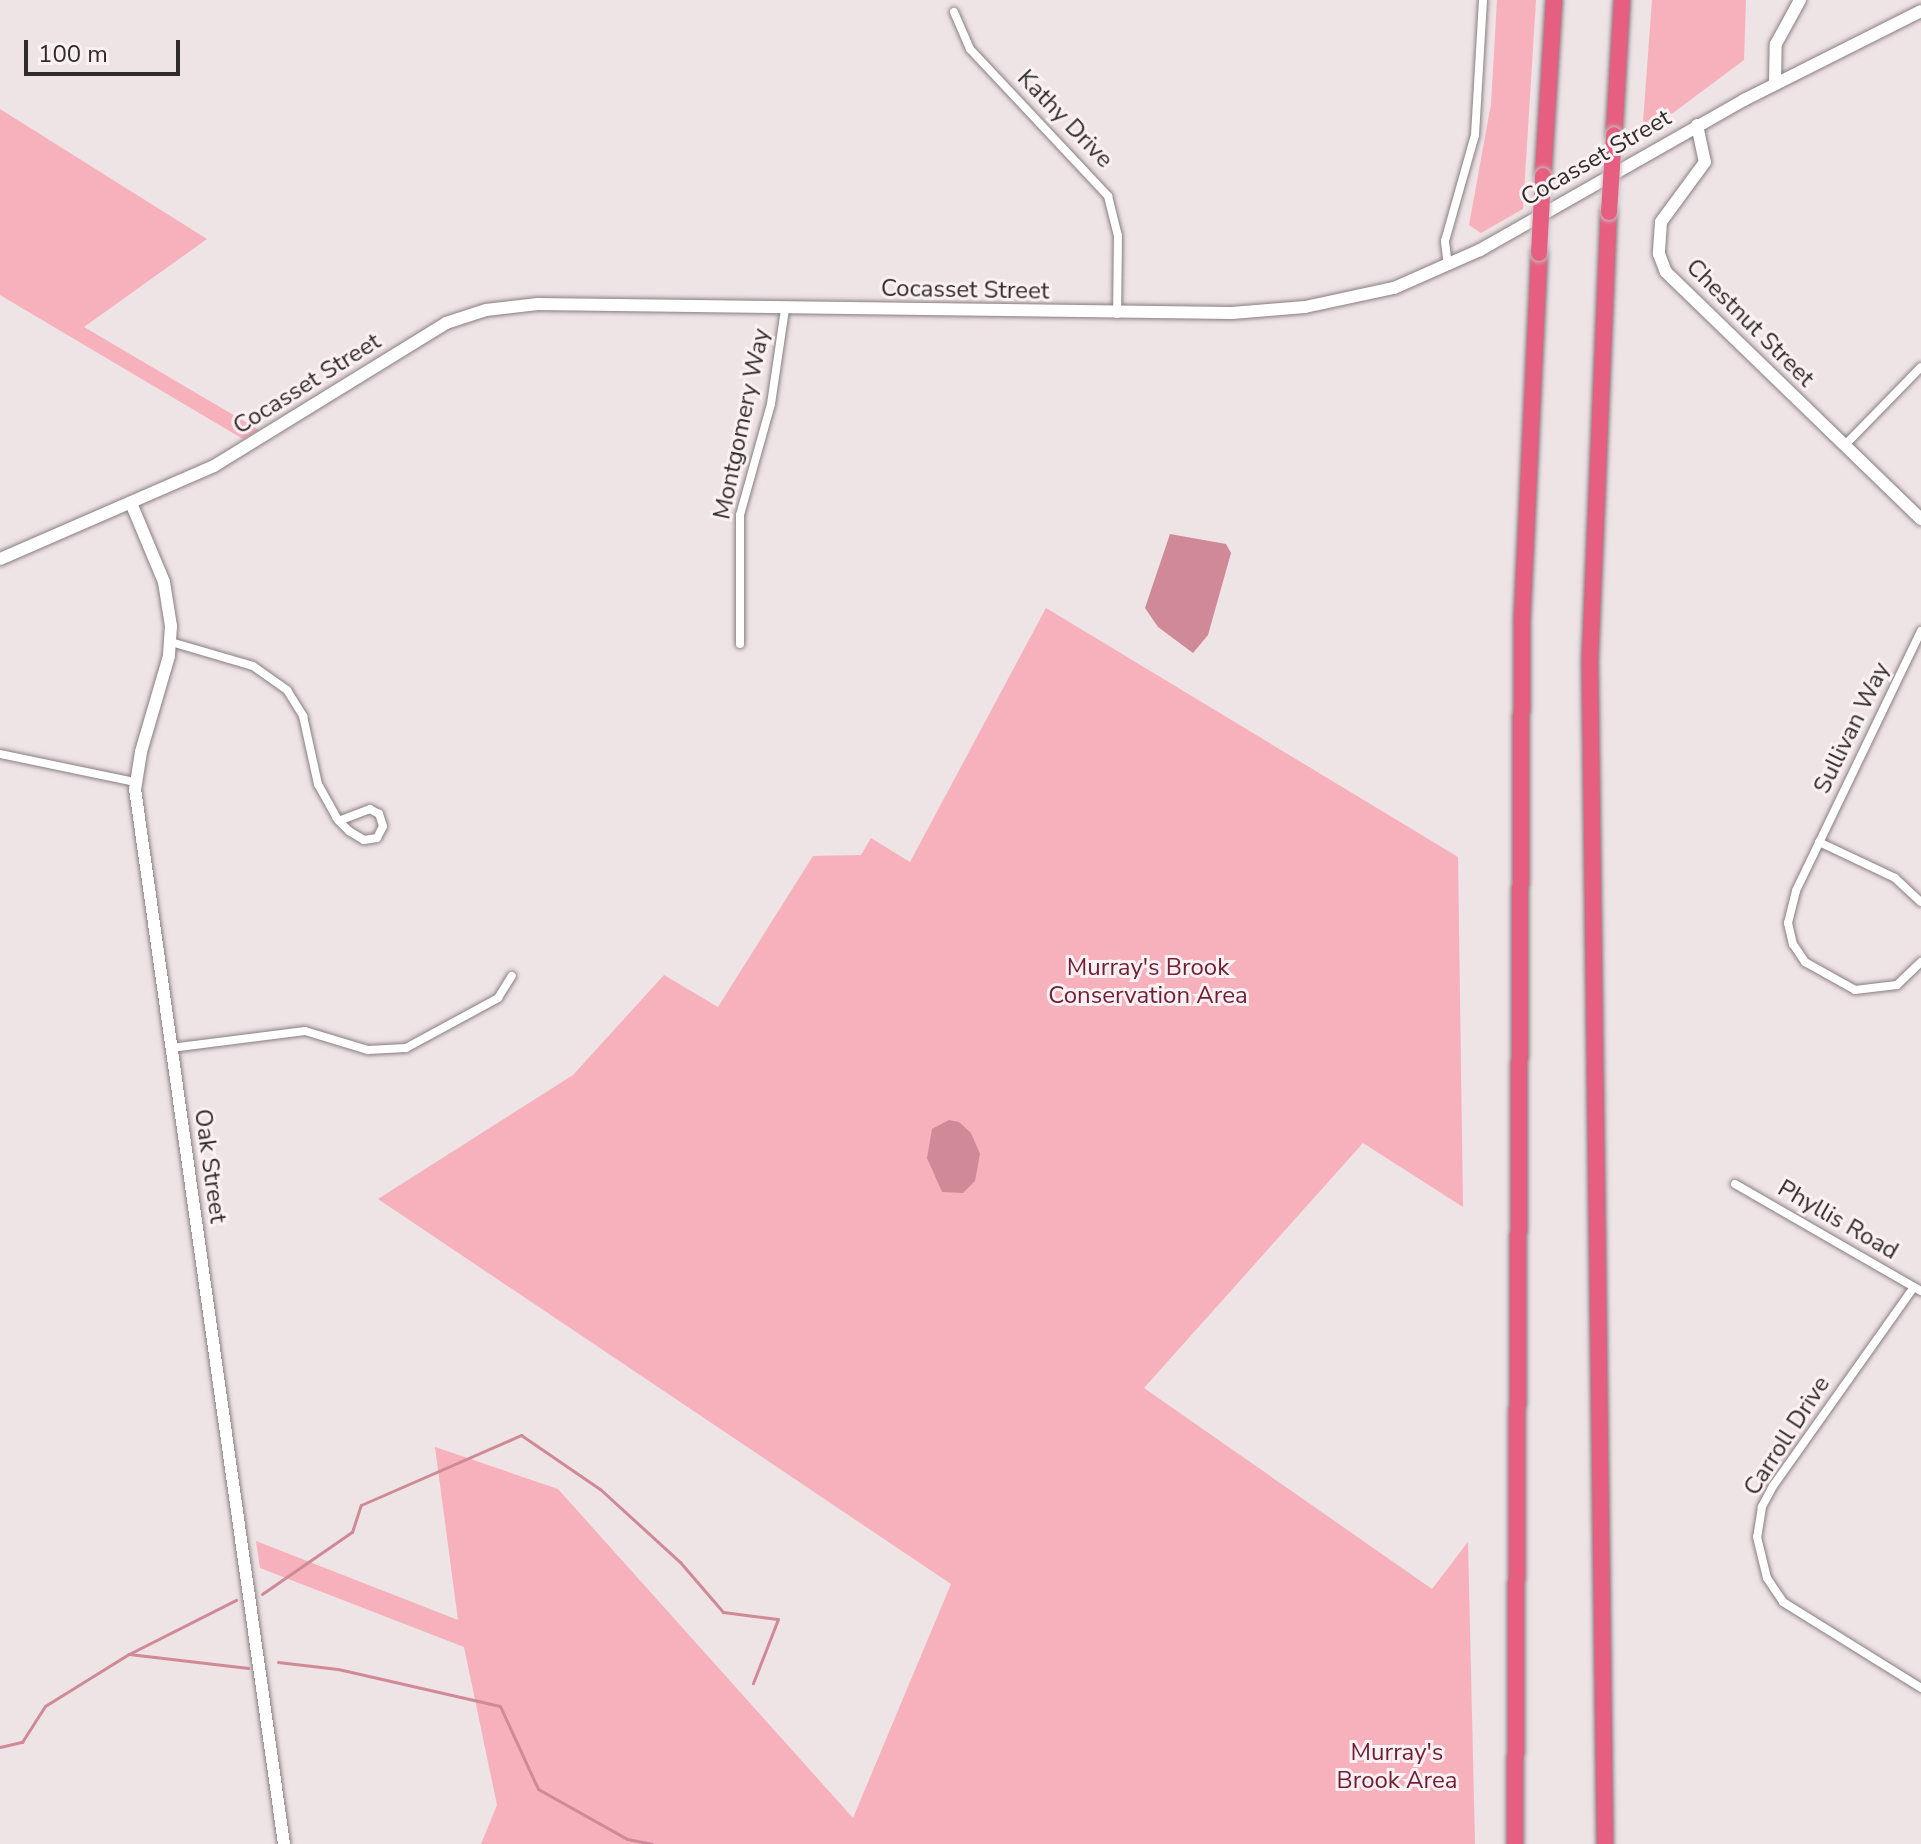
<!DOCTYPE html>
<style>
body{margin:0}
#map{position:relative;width:1921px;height:1844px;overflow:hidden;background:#eee3e5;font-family:"Nunito Sans",sans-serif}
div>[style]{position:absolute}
.green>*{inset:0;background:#f6b1bc}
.water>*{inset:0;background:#d08996}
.stream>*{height:3px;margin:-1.5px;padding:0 1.5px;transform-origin:1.5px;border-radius:1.5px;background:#d08996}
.roads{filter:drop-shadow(0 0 2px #887e80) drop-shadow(0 0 2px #887e80)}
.street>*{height:8px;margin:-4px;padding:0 4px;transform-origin:4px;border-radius:4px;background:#fff}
.secondary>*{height:12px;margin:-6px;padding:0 6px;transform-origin:6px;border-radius:6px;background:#fff}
.highway>*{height:16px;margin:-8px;padding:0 8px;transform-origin:8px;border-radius:8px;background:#e65f80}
.bridges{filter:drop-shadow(0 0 2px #c5c4c4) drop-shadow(0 0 2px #c5c4c4)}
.highway-bridge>*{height:16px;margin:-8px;padding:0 8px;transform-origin:8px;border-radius:8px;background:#e65f80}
span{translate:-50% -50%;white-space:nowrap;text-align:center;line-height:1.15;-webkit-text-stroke:6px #fbf0f2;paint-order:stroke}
.street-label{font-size:24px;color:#302c2c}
.park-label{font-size:24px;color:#721d36}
.scale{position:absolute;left:24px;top:40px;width:156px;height:36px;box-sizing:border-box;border:4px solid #302c2c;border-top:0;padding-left:10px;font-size:24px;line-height:28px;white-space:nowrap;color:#302c2c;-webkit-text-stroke:6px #fbf0f2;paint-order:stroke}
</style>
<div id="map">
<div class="green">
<div style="clip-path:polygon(1497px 0,1536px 0,1523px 209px,1481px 233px,1469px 225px,1491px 104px)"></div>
<div style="clip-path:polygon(1652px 0,1746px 0,1744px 60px,1642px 136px)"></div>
<div style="clip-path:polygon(0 109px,207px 239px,84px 327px,259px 430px,243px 439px,0 295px)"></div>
<div style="clip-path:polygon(1046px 608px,1458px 857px,1463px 1207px,1363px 1143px,1144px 1388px,1432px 1589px,1468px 1542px,1475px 1844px,481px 1844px,497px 1805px,464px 1647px,260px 1568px,256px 1541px,458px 1620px,435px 1447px,558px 1489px,853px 1818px,951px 1584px,378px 1199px,573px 1075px,664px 975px,718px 1007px,813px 856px,861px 855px,871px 838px,910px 862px)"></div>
</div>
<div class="water">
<div style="clip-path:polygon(1170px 534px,1226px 544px,1231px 553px,1208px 635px,1193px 653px,1158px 627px,1145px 608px)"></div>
<div style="clip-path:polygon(949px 1120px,959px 1122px,971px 1133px,980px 1154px,975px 1181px,963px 1193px,942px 1192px,927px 1158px,932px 1129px)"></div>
</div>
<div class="stream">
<div style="left:262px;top:1594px;width:109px;rotate:-34.6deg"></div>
<div style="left:352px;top:1532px;width:28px;rotate:-72deg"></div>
<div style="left:361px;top:1505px;width:175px;rotate:-23.6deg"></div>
<div style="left:521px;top:1435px;width:96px;rotate:34.4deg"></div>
<div style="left:600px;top:1489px;width:108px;rotate:42.4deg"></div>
<div style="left:680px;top:1562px;width:66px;rotate:49.3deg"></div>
<div style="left:723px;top:1612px;width:55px;rotate:7.3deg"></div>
<div style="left:778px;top:1619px;width:69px;rotate:111.3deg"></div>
<div style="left:129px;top:1654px;width:120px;rotate:-26.8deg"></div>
<div style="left:278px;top:1662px;width:60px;rotate:6.7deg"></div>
<div style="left:338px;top:1669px;width:166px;rotate:12.9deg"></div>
<div style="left:500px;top:1706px;width:91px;rotate:65.4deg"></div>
<div style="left:538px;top:1789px;width:102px;rotate:29.3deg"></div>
<div style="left:627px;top:1839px;width:25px;rotate:11deg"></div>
<div style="left:0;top:1747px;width:23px;rotate:-13deg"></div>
<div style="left:22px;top:1742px;width:43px;rotate:-57.4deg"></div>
<div style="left:45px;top:1706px;width:99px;rotate:-31.8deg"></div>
<div style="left:129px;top:1654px;width:120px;rotate:6.7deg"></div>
</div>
<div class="roads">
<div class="street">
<div style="left:954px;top:12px;width:40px;rotate:66.6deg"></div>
<div style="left:970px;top:49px;width:202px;rotate:46.8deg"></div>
<div style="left:1108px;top:196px;width:41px;rotate:76deg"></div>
<div style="left:1118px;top:236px;width:78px;rotate:90.7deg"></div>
<div style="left:1448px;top:266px;width:25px;rotate:-97deg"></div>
<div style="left:1445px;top:241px;width:110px;rotate:-74.2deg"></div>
<div style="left:1475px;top:135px;width:135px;rotate:-86.6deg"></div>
<div style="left:1844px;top:446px;width:110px;rotate:-45.7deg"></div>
<div style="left:1921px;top:631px;width:288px;rotate:115.7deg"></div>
<div style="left:1796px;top:891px;width:33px;rotate:104deg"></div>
<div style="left:1788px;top:923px;width:22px;rotate:77deg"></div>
<div style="left:1793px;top:944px;width:22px;rotate:56deg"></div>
<div style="left:1805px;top:962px;width:57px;rotate:29.2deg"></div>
<div style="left:1855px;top:990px;width:42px;rotate:-6.8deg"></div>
<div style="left:1897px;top:985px;width:33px;rotate:-44deg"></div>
<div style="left:171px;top:642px;width:85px;rotate:16.3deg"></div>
<div style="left:253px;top:666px;width:42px;rotate:35.2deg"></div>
<div style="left:287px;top:690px;width:31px;rotate:58deg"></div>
<div style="left:303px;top:716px;width:70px;rotate:77.6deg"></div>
<div style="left:318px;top:784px;width:38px;rotate:61deg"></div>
<div style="left:336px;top:817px;width:5px;rotate:53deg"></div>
<div style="left:339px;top:821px;width:14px;rotate:45deg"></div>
<div style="left:349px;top:831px;width:17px;rotate:31deg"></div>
<div style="left:364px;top:840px;width:13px;rotate:-9deg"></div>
<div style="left:377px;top:838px;width:13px;rotate:-63deg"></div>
<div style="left:383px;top:826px;width:13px;rotate:-108deg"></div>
<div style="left:379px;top:814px;width:10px;rotate:-151deg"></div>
<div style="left:370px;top:809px;width:33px;rotate:159deg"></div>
<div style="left:740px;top:644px;width:129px;rotate:-90deg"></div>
<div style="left:740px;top:515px;width:115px;rotate:-74.4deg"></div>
<div style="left:771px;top:404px;width:96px;rotate:-81.6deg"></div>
<div style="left:0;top:754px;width:138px;rotate:11.7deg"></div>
<div style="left:1819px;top:842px;width:84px;rotate:25.3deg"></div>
<div style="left:1895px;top:878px;width:35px;rotate:43deg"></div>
<div style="left:171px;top:1048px;width:135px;rotate:-7.2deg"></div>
<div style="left:305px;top:1031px;width:66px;rotate:16.8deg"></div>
<div style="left:368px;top:1050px;width:38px;rotate:-3deg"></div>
<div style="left:406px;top:1048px;width:105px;rotate:-28.5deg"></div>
<div style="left:498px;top:998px;width:26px;rotate:-58deg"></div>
<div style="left:1735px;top:1184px;width:215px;rotate:29.9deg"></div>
<div style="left:1914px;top:1287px;width:244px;rotate:125.3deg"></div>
<div style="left:1773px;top:1486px;width:24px;rotate:118deg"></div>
<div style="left:1762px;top:1507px;width:30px;rotate:99deg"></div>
<div style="left:1757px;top:1537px;width:42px;rotate:76.3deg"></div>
<div style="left:1767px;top:1578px;width:29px;rotate:56deg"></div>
<div style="left:1783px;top:1602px;width:163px;rotate:31.9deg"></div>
</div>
<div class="secondary">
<div style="left:1775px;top:83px;width:39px;rotate:-89deg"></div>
<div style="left:1776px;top:44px;width:50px;rotate:-61.4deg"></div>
<div style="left:1697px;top:125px;width:38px;rotate:78deg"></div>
<div style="left:1705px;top:162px;width:74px;rotate:126.3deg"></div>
<div style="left:1661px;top:222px;width:32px;rotate:94deg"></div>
<div style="left:1659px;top:254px;width:19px;rotate:69deg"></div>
<div style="left:1666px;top:272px;width:355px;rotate:44.1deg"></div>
<div style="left:131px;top:503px;width:86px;rotate:67.3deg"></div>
<div style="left:164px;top:582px;width:45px;rotate:81deg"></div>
<div style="left:171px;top:626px;width:30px;rotate:94deg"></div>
<div style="left:169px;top:656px;width:100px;rotate:106.3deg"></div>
<div style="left:141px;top:752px;width:37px;rotate:99deg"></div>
<div style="left:135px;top:789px;width:1065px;rotate:81.96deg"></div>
<div style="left:0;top:559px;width:233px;rotate:-23.5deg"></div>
<div style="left:214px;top:466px;width:273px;rotate:-31.6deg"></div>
<div style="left:446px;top:323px;width:42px;rotate:-18deg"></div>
<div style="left:486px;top:310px;width:52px;rotate:-6.6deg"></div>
<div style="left:538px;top:304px;width:694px;rotate:0.74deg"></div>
<div style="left:1232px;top:313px;width:73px;rotate:-4.7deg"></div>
<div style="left:1305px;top:307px;width:91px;rotate:-12.1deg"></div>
<div style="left:1394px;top:288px;width:94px;rotate:-23.8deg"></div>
<div style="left:1480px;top:250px;width:304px;rotate:-29.6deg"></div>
<div style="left:1744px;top:100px;width:198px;rotate:-26.7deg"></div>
</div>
<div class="highway">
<div style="left:1614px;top:135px;width:135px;rotate:-86.6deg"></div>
<div style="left:1543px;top:176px;width:176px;rotate:-86.4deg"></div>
<div style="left:1515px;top:1844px;width:1224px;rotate:-89.67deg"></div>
<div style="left:1522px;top:620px;width:367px;rotate:-87.3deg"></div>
<div style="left:1605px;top:1844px;width:1185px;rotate:-90.73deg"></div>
<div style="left:1590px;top:659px;width:447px;rotate:-87.6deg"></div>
</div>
</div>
<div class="bridges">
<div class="highway-bridge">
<div style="left:1609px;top:212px;width:77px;rotate:-86.3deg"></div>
<div style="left:1539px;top:253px;width:77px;rotate:-87deg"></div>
</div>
</div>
<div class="street-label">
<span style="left:1065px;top:119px;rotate:46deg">Kathy Drive</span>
<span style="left:1596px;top:158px;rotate:-30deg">Cocasset Street</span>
<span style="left:965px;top:290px;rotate:1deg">Cocasset Street</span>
<span style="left:1750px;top:323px;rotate:45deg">Chestnut Street</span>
<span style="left:307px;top:384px;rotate:-32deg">Cocasset Street</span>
<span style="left:742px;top:424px;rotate:-78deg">Montgomery Way</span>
<span style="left:1852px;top:728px;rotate:-64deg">Sullivan Way</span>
<span style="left:210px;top:1166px;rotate:82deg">Oak Street</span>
<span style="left:1838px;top:1220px;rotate:30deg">Phyllis Road</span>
<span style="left:1787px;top:1436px;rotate:-57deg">Carroll Drive</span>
</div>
<div class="park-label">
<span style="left:1148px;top:982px">Murray's Brook<br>Conservation Area</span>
<span style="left:1397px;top:1767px">Murray's<br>Brook Area</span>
</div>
<div class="scale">100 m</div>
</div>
